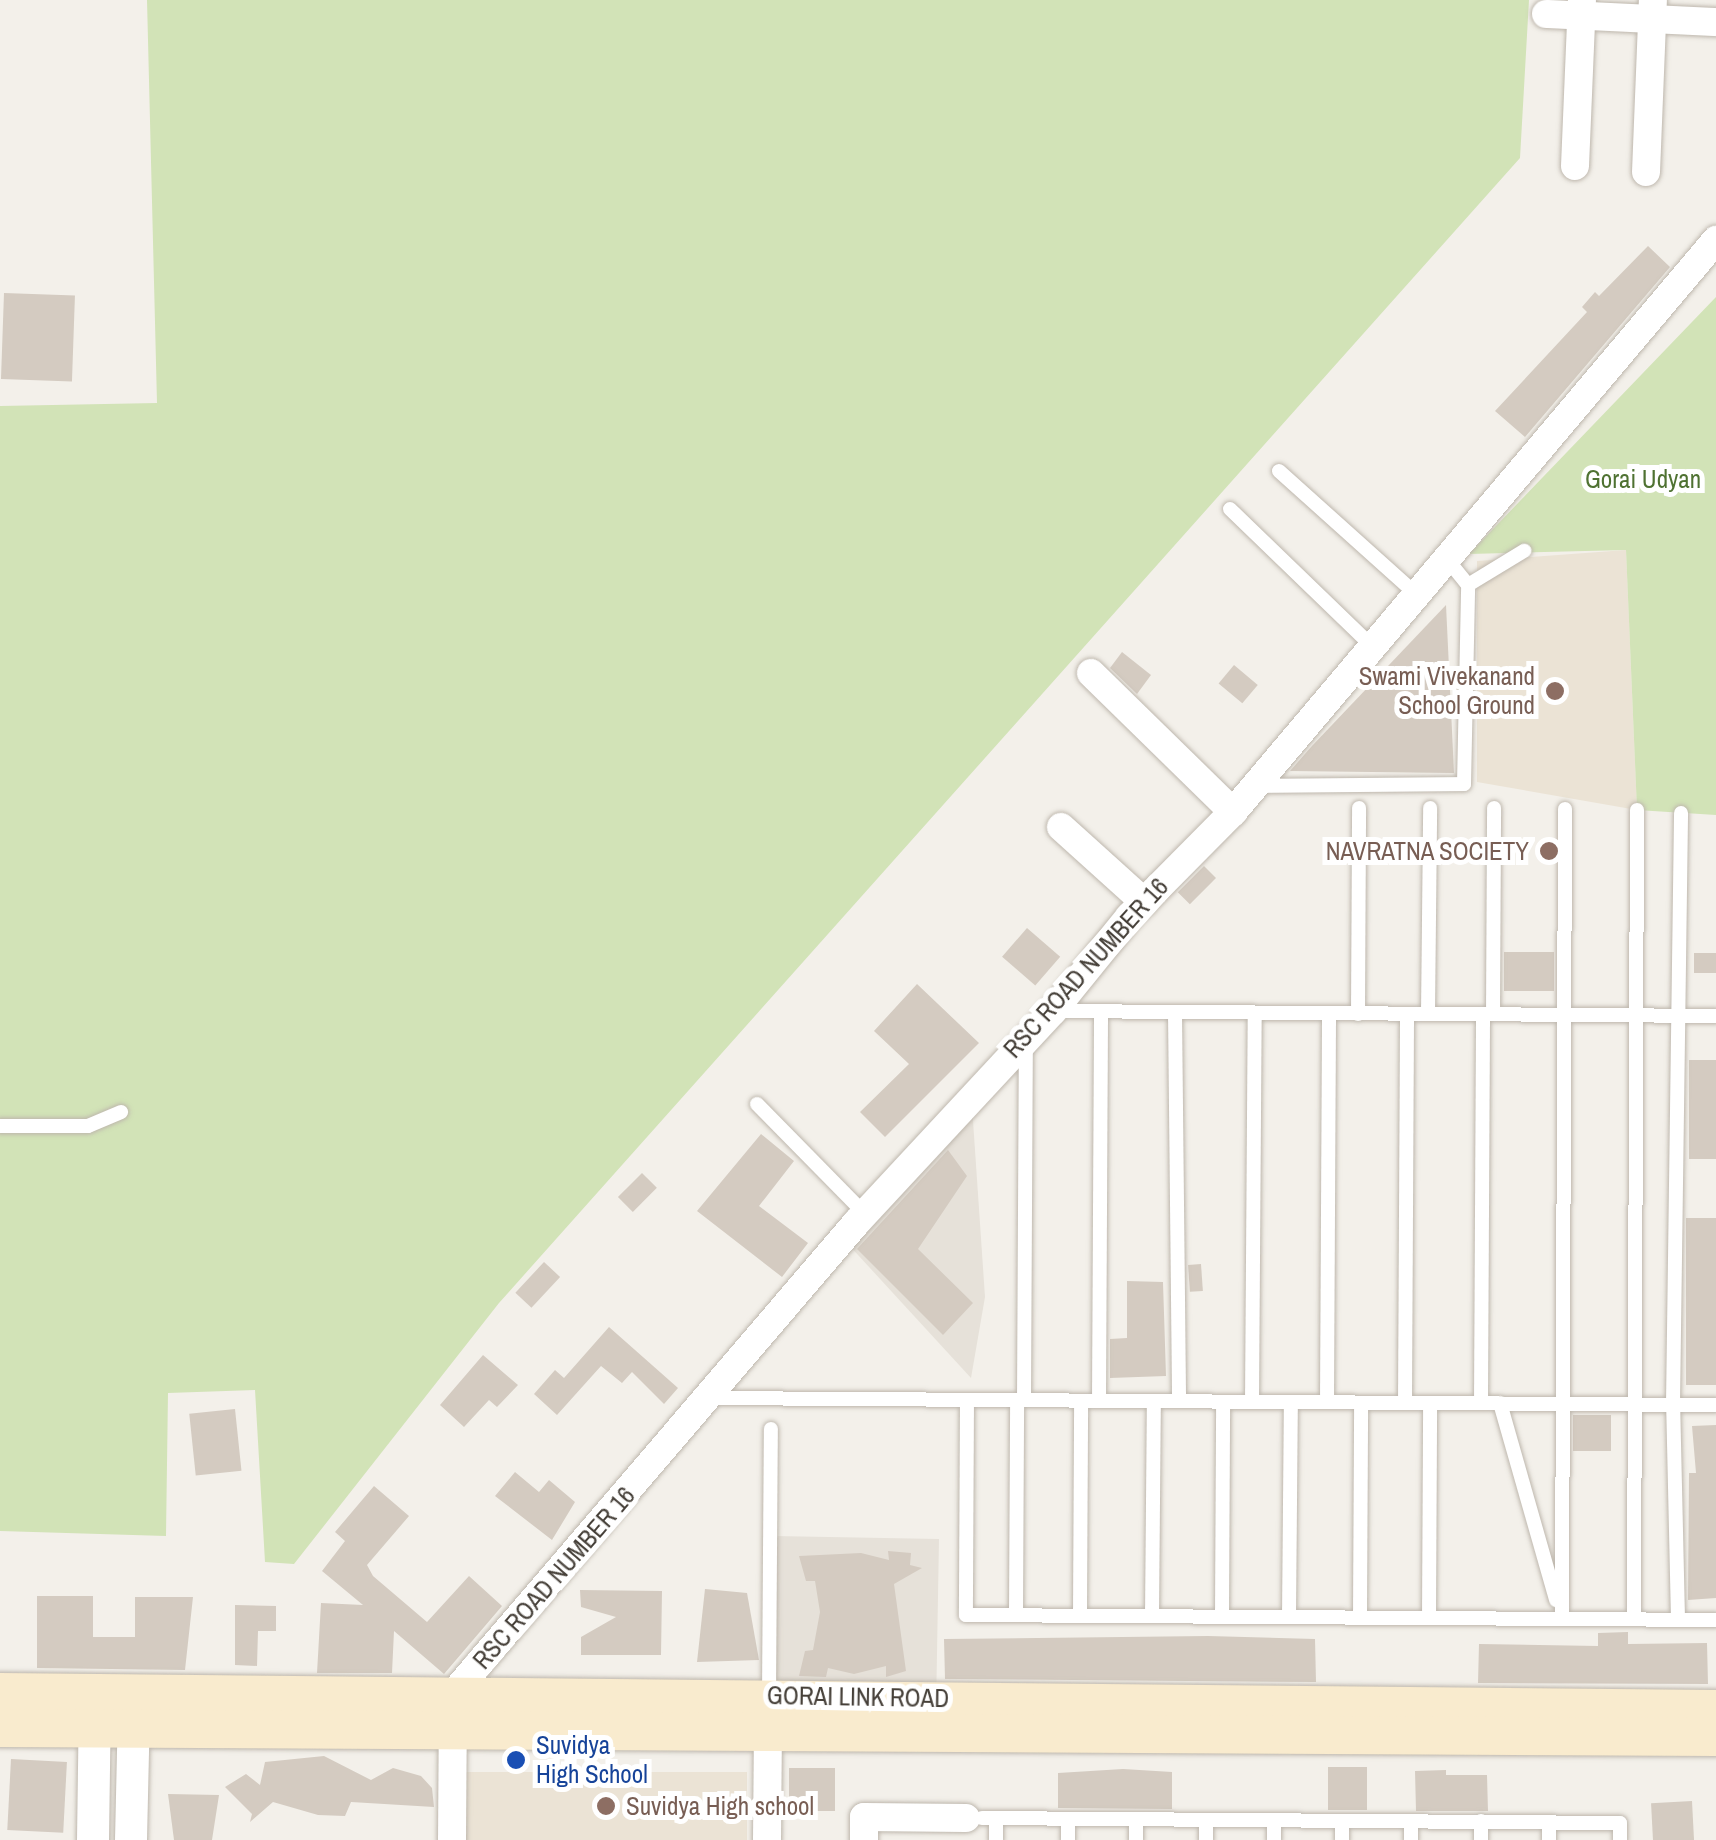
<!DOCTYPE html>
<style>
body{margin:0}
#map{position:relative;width:1716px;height:1840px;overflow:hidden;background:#f3f0ea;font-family:"Archivo Narrow",sans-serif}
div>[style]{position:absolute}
.residential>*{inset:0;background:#e6e1d9;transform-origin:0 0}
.education>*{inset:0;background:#ebe3d5;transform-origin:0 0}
.green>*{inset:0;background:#d2e3b7}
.building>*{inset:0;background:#d4cbc1;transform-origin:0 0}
.roads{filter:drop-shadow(0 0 2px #beb7ad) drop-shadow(0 0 2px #beb7ad)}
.service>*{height:14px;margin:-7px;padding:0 7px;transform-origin:7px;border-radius:7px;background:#fff}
.minor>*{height:28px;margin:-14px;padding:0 14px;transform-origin:14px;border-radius:14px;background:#fff}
.tertiary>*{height:32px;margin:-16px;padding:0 16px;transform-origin:16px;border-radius:16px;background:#fff}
.secondary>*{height:38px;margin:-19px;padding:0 19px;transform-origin:19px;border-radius:19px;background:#f9ebce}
.dots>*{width:28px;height:28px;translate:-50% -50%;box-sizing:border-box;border:5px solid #fff;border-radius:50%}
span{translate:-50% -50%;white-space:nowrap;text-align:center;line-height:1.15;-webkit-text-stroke:10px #fff;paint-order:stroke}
.park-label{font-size:25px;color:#4f7232}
.education-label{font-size:25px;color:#785e54}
.right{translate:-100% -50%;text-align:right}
.left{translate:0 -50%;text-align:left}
.street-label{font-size:25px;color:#464039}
.transit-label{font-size:25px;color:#164399}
</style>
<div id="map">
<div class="residential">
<div style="clip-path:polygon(972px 1106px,985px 1297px,971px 1378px,847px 1243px)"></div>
<div style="left:939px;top:1539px;width:170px;height:165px;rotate:91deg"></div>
</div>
<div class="education">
<div style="clip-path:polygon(1626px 550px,1637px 810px,1477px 782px,1477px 561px)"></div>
<div style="left:464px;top:1772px;width:283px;height:68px"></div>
</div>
<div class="green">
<div style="clip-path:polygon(147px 0,1529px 0,1520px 158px,499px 1303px,294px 1564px,265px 1562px,255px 1390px,168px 1393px,166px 1536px,0 1531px,0 406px,157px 403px)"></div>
<div style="clip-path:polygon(1716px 297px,1716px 815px,1637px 810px,1626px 550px,1469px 554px)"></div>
</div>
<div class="building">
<div style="clip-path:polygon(1648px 246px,1670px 267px,1525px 437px,1495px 411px,1587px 312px,1582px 307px,1595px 292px,1599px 296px)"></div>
<div style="left:4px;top:293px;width:71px;height:86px;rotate:2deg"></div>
<div style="clip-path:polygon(1446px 605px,1454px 773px,1290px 771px,1311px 747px)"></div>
<div style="clip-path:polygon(1122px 652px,1151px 675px,1137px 694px,1110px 668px)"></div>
<div style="left:1234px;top:665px;width:31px;height:24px;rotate:40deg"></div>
<div style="left:1204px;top:866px;width:17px;height:37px;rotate:45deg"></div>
<div style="left:1027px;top:928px;width:44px;height:38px;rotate:41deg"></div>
<div style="left:1504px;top:952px;width:50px;height:39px"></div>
<div style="left:1694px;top:953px;width:22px;height:20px"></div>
<div style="clip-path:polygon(917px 984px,979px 1043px,885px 1137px,860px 1112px,909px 1064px,874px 1031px)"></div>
<div style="left:1689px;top:1060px;width:27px;height:99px"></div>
<div style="clip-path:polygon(761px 1134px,794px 1161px,759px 1206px,808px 1243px,782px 1277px,697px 1211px)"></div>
<div style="clip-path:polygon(948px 1150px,967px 1176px,918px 1249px,973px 1303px,943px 1335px,857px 1249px)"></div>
<div style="left:642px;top:1173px;width:21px;height:34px;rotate:45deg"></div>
<div style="left:1686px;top:1218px;width:30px;height:167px"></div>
<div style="left:544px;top:1262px;width:22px;height:42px;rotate:43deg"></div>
<div style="left:1201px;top:1264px;width:27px;height:13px;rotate:86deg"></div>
<div style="clip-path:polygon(1127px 1281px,1163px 1282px,1166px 1376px,1110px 1378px,1110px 1339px,1127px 1338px)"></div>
<div style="clip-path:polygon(609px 1327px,678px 1388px,664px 1404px,632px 1372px,622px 1383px,601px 1366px,557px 1415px,534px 1394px,555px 1370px,564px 1378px)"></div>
<div style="clip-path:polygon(483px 1355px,518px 1385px,497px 1407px,489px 1400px,464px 1427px,440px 1405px)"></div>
<div style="left:235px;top:1409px;width:62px;height:46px;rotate:84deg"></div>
<div style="left:1573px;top:1415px;width:38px;height:36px"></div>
<div style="clip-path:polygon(1716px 1425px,1716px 1598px,1688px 1600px,1689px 1473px,1696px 1473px,1692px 1426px)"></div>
<div style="clip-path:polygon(515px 1472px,539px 1492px,549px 1480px,575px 1502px,552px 1540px,495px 1496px)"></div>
<div style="clip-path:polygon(374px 1486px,409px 1516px,367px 1565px,373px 1576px,427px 1622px,469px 1576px,502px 1606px,444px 1674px,394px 1631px,392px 1673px,317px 1673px,321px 1603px,363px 1605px,322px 1571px,345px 1541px,335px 1532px)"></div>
<div style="clip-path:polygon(888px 1551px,911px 1553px,910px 1565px,922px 1568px,894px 1584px,906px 1671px,886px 1677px,886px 1666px,854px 1674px,828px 1668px,826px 1677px,799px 1676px,805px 1651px,813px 1650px,820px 1612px,815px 1581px,806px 1581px,799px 1556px,861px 1553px,889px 1560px)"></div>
<div style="clip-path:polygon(705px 1589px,747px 1593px,759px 1660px,697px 1662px)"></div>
<div style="clip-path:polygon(580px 1590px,662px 1591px,661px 1655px,581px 1655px,581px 1637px,616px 1617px,581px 1607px)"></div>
<div style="clip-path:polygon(37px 1596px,93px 1596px,93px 1637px,135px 1637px,135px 1597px,193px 1597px,185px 1670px,37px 1668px)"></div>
<div style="clip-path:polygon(235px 1605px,276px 1606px,276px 1631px,258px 1631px,257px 1666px,235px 1665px)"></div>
<div style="clip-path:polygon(1628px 1632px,1628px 1644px,1707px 1643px,1708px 1684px,1478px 1683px,1479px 1644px,1598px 1646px,1598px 1633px)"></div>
<div style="clip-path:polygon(1208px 1636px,1315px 1639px,1316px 1682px,945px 1679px,944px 1639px)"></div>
<div style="clip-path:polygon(324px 1756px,371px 1780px,393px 1768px,421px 1776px,432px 1788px,434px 1807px,351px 1802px,345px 1816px,318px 1815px,273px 1802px,250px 1822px,252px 1814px,225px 1787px,246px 1774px,260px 1785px,265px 1762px)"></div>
<div style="left:11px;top:1759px;width:56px;height:71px;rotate:3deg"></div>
<div style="left:1328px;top:1767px;width:39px;height:43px"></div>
<div style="left:789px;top:1768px;width:46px;height:43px"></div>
<div style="clip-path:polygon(1123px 1769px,1172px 1772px,1172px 1809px,1058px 1808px,1058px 1773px)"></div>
<div style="clip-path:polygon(1446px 1770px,1446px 1775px,1487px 1775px,1488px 1811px,1416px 1811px,1415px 1771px)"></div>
<div style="clip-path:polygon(168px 1794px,219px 1795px,212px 1840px,174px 1840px)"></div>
<div style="left:1692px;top:1801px;width:39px;height:41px;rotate:87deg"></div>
</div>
<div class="roads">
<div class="service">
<div style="left:1279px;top:471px;width:186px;rotate:41.9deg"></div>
<div style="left:1230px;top:509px;width:199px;rotate:44deg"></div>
<div style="left:1468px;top:585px;width:66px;rotate:-31.3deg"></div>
<div style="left:1255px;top:786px;width:209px;rotate:-0.5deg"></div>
<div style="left:1464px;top:784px;width:199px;rotate:-88.8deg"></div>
<div style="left:1468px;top:585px;width:33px;rotate:-129deg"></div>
<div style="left:1054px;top:1011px;width:662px;rotate:0.43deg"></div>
<div style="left:1175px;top:1012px;width:389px;rotate:89.4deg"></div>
<div style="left:1358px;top:1014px;width:206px;rotate:-89.7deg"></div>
<div style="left:1428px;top:1014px;width:206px;rotate:-89.4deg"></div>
<div style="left:1493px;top:1014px;width:206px;rotate:-89.7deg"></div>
<div style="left:757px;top:1104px;width:153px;rotate:45.5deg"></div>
<div style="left:0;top:1126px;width:88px"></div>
<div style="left:88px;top:1126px;width:36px;rotate:-23deg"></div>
<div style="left:710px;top:1398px;width:1006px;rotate:0.4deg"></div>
<div style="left:967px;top:1400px;width:215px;rotate:90.3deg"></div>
<div style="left:966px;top:1615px;width:750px;rotate:0.38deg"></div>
<div style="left:1024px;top:1400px;width:354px;rotate:-89.7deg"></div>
<div style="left:1099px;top:1401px;width:389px;rotate:-89.7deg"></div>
<div style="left:1252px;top:1402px;width:389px;rotate:-89.6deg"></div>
<div style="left:1327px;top:1402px;width:389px;rotate:-89.7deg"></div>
<div style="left:1405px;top:1403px;width:389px;rotate:-89.7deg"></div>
<div style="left:1481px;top:1403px;width:389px;rotate:-89.7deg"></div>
<div style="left:1500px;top:1403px;width:205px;rotate:74.1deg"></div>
<div style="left:1016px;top:1615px;width:215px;rotate:-89.7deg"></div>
<div style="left:1080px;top:1615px;width:214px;rotate:-89.7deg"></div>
<div style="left:1152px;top:1616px;width:215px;rotate:-89.5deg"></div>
<div style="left:1222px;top:1616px;width:214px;rotate:-89.7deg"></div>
<div style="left:1289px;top:1617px;width:215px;rotate:-89.5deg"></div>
<div style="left:1360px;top:1617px;width:214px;rotate:-89.7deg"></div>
<div style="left:1429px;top:1618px;width:215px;rotate:-89.7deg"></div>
<div style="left:1562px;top:1618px;width:809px;rotate:-89.79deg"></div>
<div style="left:1634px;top:1619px;width:809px;rotate:-89.79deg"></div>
<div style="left:1678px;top:1619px;width:215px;rotate:-91.3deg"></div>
<div style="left:1673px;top:1404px;width:591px;rotate:-89.22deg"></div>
<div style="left:769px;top:1695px;width:266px;rotate:-89.6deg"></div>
<div style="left:982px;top:1818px;width:638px;rotate:0.45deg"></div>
<div style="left:1620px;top:1823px;width:17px;rotate:90deg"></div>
<div style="left:996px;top:1840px;width:22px;rotate:-90deg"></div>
<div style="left:1068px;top:1840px;width:21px;rotate:-90deg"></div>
<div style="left:1136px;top:1840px;width:21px;rotate:-90deg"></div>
<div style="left:1206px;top:1840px;width:20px;rotate:-90deg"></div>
<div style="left:1274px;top:1840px;width:20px;rotate:-90deg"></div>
<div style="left:1342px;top:1840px;width:19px;rotate:-90deg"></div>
<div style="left:1411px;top:1840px;width:19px;rotate:-90deg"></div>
<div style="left:1481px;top:1840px;width:19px;rotate:-90deg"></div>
<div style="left:1549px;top:1840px;width:18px;rotate:-90deg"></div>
</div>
<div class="minor">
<div style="left:1546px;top:14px;width:170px;rotate:2.7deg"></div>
<div style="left:1575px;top:166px;width:166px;rotate:-87.6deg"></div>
<div style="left:1646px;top:172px;width:172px;rotate:-87.7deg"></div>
<div style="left:1091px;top:673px;width:199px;rotate:44.4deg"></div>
<div style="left:1061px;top:827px;width:112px;rotate:42.1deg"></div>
<div style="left:452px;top:1840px;width:146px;rotate:-89.6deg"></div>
<div style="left:453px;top:1694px;width:621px;rotate:-49.44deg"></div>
<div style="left:857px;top:1222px;width:288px;rotate:-47.1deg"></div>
<div style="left:1053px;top:1011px;width:121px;rotate:-51deg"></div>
<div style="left:1129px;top:917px;width:148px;rotate:-45.3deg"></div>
<div style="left:1233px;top:812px;width:749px;rotate:-49.82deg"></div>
<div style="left:767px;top:1840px;width:123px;rotate:-89.5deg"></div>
<div style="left:864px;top:1840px;width:23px;rotate:-90deg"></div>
<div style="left:864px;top:1817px;width:102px;rotate:0.6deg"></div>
</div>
<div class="tertiary">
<div style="left:93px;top:1840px;width:135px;rotate:-89.2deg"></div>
<div style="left:131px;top:1840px;width:134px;rotate:-88.7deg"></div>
</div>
<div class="secondary">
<div style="left:0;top:1692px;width:1716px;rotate:0.57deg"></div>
<div style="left:0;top:1728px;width:1716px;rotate:0.3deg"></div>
</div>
</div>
<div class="dots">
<div style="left:1555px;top:691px;background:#8d6e63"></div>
<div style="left:1549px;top:851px;background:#8d6e63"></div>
<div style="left:516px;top:1760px;background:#1a4fb4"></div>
<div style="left:606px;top:1806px;background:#8d6e63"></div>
</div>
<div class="park-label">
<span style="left:1643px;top:479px">Gorai Udyan</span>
</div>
<div class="education-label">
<span class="right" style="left:1535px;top:691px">Swami Vivekanand<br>School Ground</span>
<span class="right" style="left:1529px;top:851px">NAVRATNA SOCIETY</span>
<span class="left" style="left:626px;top:1806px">Suvidya High school</span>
</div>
<div class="street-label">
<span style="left:1086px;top:968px;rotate:-48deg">RSC ROAD NUMBER 16</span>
<span style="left:554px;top:1578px;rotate:-49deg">RSC ROAD NUMBER 16</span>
<span style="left:858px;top:1697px;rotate:1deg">GORAI LINK ROAD</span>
</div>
<div class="transit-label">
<span class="left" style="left:536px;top:1760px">Suvidya<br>High School</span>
</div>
</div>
